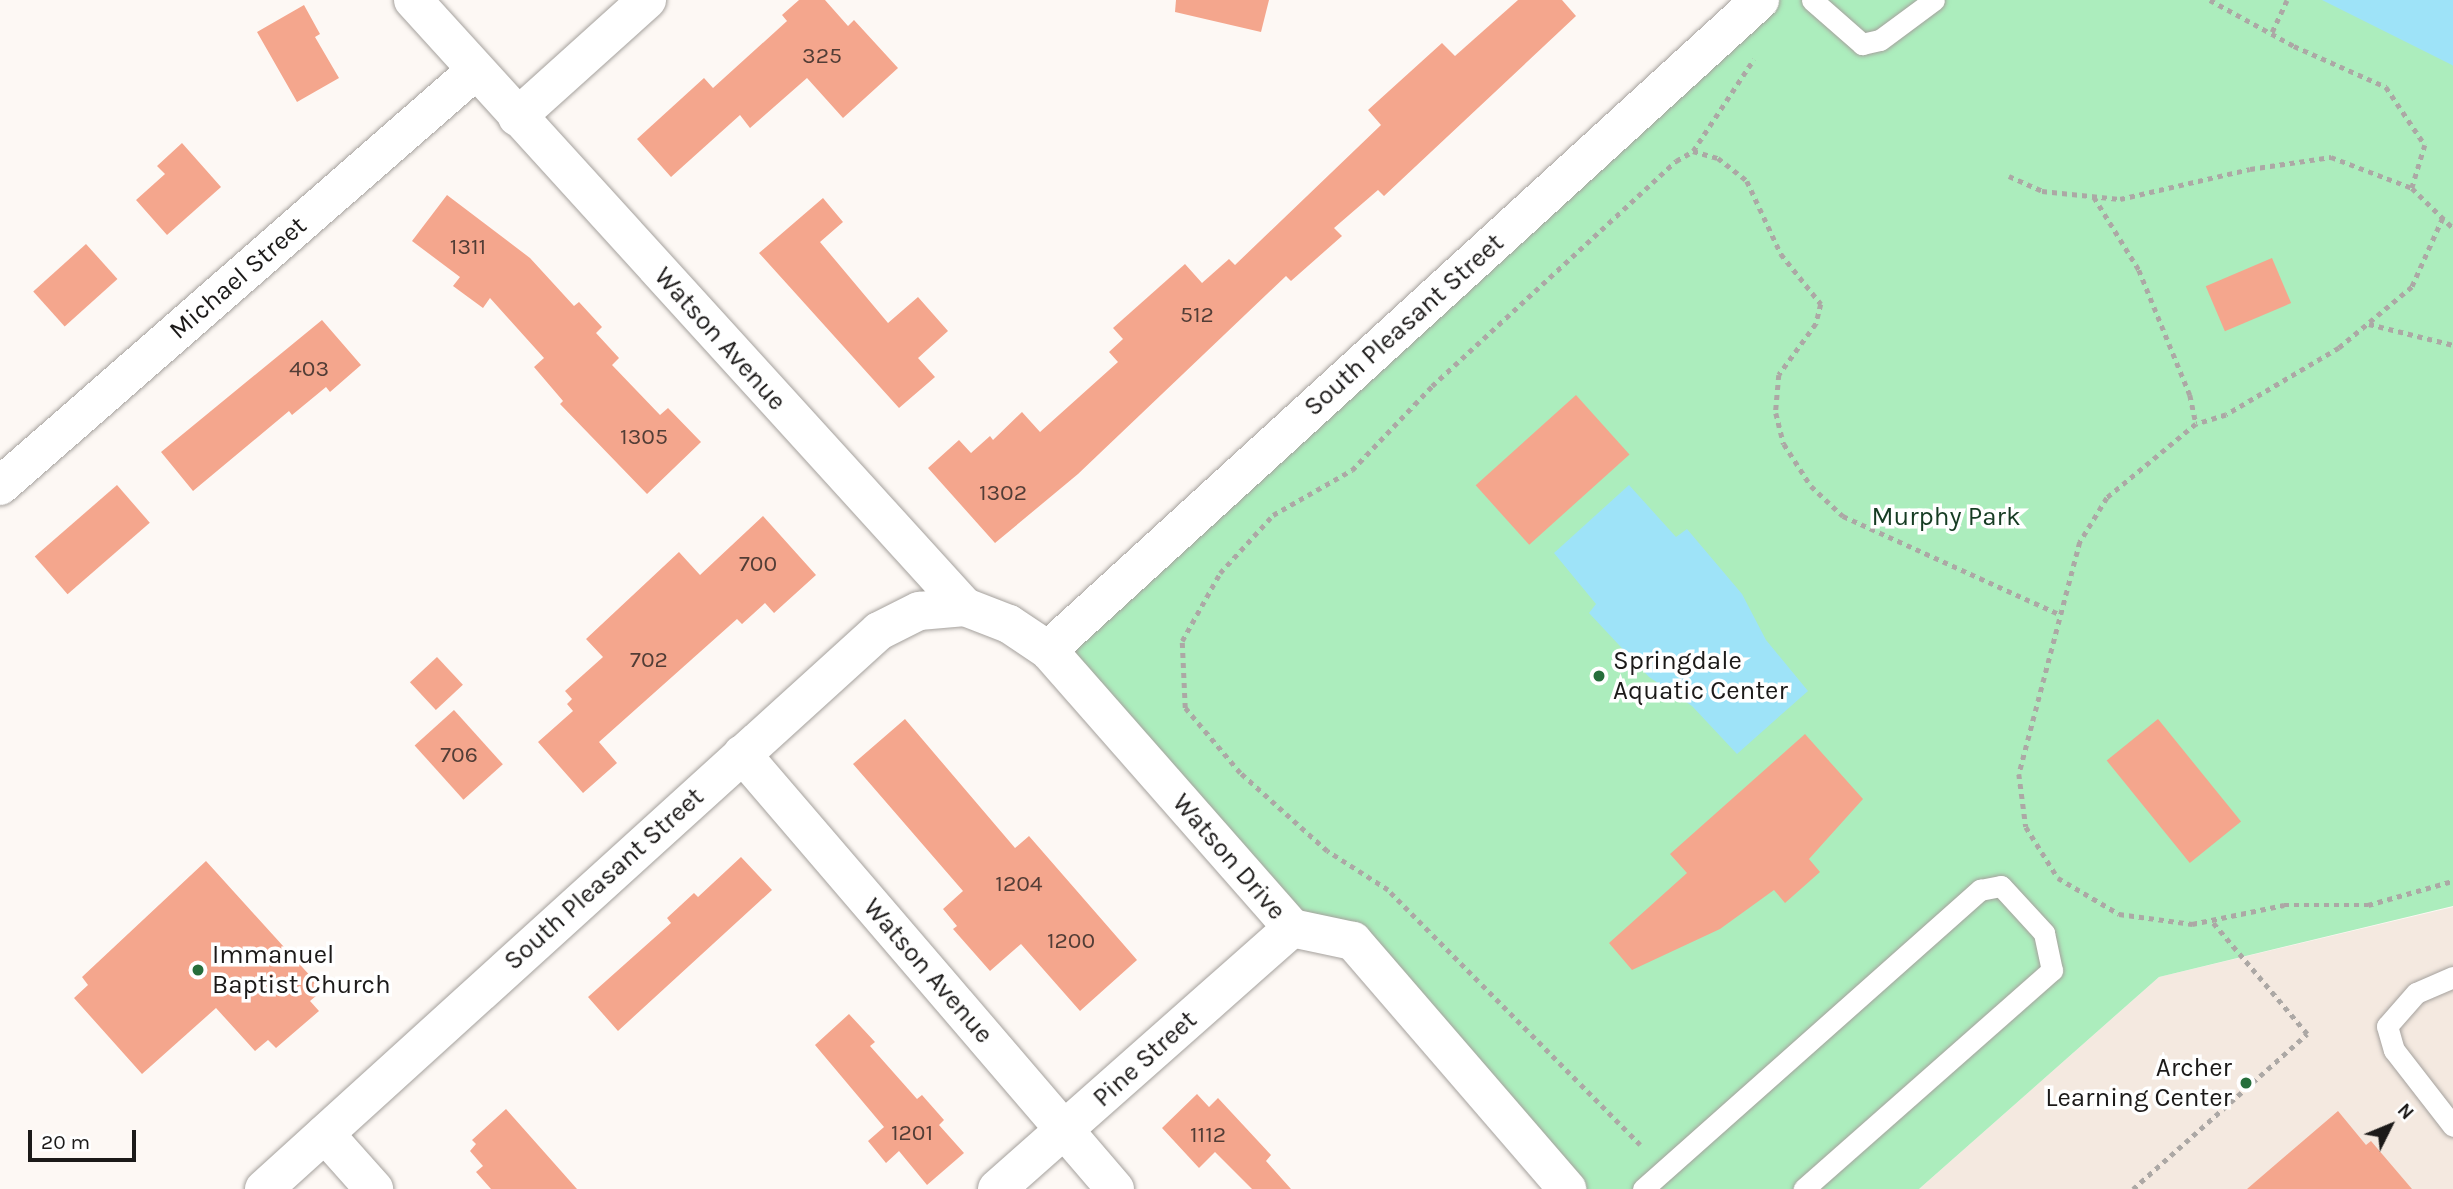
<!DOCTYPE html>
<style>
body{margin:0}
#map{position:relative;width:2453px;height:1189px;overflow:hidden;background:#fdf8f4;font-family:Karla,sans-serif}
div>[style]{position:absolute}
.built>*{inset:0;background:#f4e9e0}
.green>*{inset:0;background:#acedbd}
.water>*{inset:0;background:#9ee3f8}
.building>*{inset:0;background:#f4a68d;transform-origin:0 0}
.path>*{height:4.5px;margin-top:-2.25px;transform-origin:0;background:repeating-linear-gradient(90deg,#aca8a5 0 5px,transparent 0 10px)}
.roads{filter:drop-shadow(0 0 2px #a5a19d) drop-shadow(0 0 2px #a5a19d)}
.service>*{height:21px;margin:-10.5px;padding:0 10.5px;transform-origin:10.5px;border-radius:10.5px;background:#fff}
.minor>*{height:38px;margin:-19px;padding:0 19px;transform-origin:19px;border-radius:19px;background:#fff}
.dots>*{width:19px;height:19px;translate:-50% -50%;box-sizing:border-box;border:4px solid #fff;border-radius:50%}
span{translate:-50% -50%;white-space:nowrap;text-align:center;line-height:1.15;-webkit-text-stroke:7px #fff;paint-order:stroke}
.number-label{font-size:23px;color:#523d36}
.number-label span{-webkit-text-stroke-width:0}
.street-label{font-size:26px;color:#1c1a19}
.park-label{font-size:26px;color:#163c23}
.poi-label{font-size:26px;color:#1c1a19}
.left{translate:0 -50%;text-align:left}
.right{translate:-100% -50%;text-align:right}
.north{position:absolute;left:2355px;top:1091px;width:70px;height:70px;-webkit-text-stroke:5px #fff;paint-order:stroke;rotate:47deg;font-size:19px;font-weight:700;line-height:28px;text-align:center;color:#1c1a19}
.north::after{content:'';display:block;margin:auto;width:24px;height:32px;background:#1c1a19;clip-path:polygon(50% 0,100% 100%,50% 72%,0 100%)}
.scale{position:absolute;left:28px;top:1130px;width:108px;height:32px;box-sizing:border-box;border:4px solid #1c1a19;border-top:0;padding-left:9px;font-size:21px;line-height:24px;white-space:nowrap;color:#1c1a19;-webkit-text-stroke:5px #fff;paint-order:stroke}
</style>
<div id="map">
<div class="built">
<div style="clip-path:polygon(2453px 907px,2453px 1189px,1919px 1189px,2159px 977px)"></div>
</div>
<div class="green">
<div style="clip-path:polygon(1760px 0,2453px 0,2453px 906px,2159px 977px,1919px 1189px,1567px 1189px,1353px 941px,1292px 928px,1048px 650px)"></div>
</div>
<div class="water">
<div style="clip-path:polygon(2322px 0,2453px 0,2453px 66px,2452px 65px)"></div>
<div style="clip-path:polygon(1629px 485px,1676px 537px,1687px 529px,1742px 594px,1766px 640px,1808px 691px,1737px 754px,1692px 706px,1649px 677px,1589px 613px,1596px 604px,1554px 553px)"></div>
</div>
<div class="building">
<div style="clip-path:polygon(799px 0,825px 0,848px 26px,854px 20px,898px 68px,843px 118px,807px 78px,750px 128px,740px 115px,671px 177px,637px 139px,704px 78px,713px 88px,787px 21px,782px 15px)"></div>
<div style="clip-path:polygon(1176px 0,1269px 0,1261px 32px,1175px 12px)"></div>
<div style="clip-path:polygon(1518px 0,1562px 0,1576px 16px,1384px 196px,1378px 190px,1334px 228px,1342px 236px,1291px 281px,1286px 276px,1078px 474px,995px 543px,928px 468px,959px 440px,971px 453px,990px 436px,993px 440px,1022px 412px,1040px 432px,1118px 362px,1109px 352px,1123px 339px,1113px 328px,1185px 264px,1202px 283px,1229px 259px,1235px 265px,1381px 125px,1368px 110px,1442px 43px,1455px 56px)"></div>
<div style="clip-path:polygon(304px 5px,320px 34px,315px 37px,339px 78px,297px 102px,257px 32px)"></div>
<div style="clip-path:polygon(182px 143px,221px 187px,167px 235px,136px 200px,165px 174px,157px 166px)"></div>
<div style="clip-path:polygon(447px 195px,530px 258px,574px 306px,579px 302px,602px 327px,596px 333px,619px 358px,612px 365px,660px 415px,668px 408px,701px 442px,647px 494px,560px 404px,563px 401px,534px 367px,544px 358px,490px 298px,483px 308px,453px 286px,460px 277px,412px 241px)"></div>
<div style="clip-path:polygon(823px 198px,843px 222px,820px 242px,888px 323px,918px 297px,948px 331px,918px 358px,935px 377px,899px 408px,759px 253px)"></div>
<div style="left:86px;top:244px;width:47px;height:71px;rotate:48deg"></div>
<div style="left:2272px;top:258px;width:49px;height:72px;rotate:67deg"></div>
<div style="clip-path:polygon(322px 320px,361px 365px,330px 392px,326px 387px,292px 415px,289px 411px,193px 491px,161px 452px)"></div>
<div style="left:1576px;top:395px;width:80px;height:135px;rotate:48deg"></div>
<div style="left:117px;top:485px;width:50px;height:109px;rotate:49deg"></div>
<div style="clip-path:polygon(763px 516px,816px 575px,774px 613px,765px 603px,742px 624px,737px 619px,599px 742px,617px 763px,583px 793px,538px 742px,573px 711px,567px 704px,572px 699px,565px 691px,603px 657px,586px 639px,679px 552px,700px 575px)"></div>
<div style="left:437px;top:657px;width:38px;height:37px;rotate:47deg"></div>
<div style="left:454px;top:710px;width:73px;height:53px;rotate:48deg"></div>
<div style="clip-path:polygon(905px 719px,1015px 848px,1029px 836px,1137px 960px,1080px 1011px,1021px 944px,990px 971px,953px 929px,957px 926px,943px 909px,963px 891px,853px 764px)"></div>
<div style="left:2158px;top:719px;width:132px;height:66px;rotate:51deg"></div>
<div style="clip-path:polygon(1805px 734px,1863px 799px,1809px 859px,1820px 872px,1785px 903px,1774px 890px,1720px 929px,1632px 970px,1609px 943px,1687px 873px,1670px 854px)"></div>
<div style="clip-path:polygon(741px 857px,772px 890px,618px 1031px,588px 997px,671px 923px,667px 918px,694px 893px,698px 897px)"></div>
<div style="clip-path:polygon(206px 861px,323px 990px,310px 1001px,319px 1011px,276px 1048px,268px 1040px,255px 1051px,216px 1008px,142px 1074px,74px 998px,88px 985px,82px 977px)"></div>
<div style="clip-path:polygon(849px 1014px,875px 1042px,870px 1046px,917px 1099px,922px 1095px,944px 1120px,939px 1125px,964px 1153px,927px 1185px,899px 1151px,886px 1163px,868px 1141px,884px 1127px,815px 1045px)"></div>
<div style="clip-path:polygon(1197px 1094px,1209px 1107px,1218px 1098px,1271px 1155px,1266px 1161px,1291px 1189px,1252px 1189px,1215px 1152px,1199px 1168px,1162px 1128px)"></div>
<div style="clip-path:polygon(506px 1109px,577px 1189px,491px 1189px,476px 1172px,483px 1166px,470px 1151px,476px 1144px,472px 1140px)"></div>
<div style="clip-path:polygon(2338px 1111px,2366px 1145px,2371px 1141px,2412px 1189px,2247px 1189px)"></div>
</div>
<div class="path">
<div style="left:2210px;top:0;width:96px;rotate:28.7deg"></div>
<div style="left:2294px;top:46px;width:101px;rotate:24deg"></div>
<div style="left:2386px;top:87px;width:70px;rotate:56.1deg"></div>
<div style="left:2425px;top:145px;width:45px;rotate:106.8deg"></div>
<div style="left:2272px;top:32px;width:35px;rotate:-65deg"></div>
<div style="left:1693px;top:151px;width:26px;rotate:16deg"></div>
<div style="left:1718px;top:158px;width:37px;rotate:38deg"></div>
<div style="left:1747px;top:181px;width:81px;rotate:65deg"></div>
<div style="left:1781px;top:254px;width:64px;rotate:51.3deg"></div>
<div style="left:1821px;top:304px;width:21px;rotate:104deg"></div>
<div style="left:1816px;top:324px;width:63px;rotate:126deg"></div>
<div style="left:1779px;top:375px;width:38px;rotate:95deg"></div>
<div style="left:1776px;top:413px;width:32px;rotate:76deg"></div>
<div style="left:1784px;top:444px;width:50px;rotate:57.3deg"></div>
<div style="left:1811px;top:486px;width:44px;rotate:43.2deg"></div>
<div style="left:1843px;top:516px;width:239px;rotate:24.4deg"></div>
<div style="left:2009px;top:176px;width:36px;rotate:24deg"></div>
<div style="left:2042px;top:191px;width:78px;rotate:5.9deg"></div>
<div style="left:2120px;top:199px;width:133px;rotate:-13deg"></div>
<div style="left:2250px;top:169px;width:82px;rotate:-8.4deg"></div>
<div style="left:2331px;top:157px;width:87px;rotate:20.9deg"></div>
<div style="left:2412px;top:188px;width:57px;rotate:44.3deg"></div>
<div style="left:2094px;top:197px;width:86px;rotate:58.3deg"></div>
<div style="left:2139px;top:270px;width:135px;rotate:67.8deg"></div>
<div style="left:2190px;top:395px;width:30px;rotate:78deg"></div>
<div style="left:2443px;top:218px;width:76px;rotate:114.2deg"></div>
<div style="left:2412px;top:287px;width:95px;rotate:140.1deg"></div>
<div style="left:2339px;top:348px;width:131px;rotate:149.3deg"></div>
<div style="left:2226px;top:415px;width:31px;rotate:163deg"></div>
<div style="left:2196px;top:424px;width:116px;rotate:140.3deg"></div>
<div style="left:2107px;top:498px;width:52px;rotate:121.5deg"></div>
<div style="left:2080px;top:542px;width:240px;rotate:104.7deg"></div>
<div style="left:2019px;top:774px;width:53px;rotate:82.5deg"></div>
<div style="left:2026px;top:827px;width:60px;rotate:57.9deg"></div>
<div style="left:2058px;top:878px;width:71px;rotate:30.5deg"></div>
<div style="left:2119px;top:914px;width:74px;rotate:7.8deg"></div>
<div style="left:2192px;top:924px;width:94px;rotate:-11.7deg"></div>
<div style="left:2284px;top:905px;width:84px"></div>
<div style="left:2368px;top:905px;width:88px;rotate:-15.8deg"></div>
<div style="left:2369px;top:324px;width:87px;rotate:14deg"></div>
<div style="left:1640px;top:1145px;width:359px;rotate:-134.7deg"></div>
<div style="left:1388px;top:890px;width:72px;rotate:-147.4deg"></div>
<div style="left:1327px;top:851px;width:117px;rotate:-138.1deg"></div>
<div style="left:1240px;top:773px;width:85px;rotate:-130.2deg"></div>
<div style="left:1185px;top:708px;width:67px;rotate:-92.6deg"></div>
<div style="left:1182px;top:641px;width:78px;rotate:-60.8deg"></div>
<div style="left:1220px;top:573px;width:79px;rotate:-47.6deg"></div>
<div style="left:1273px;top:515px;width:91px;rotate:-29.7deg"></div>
<div style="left:1352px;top:470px;width:116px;rotate:-46.4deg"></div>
<div style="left:1432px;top:386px;width:332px;rotate:-42.7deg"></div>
<div style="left:1676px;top:161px;width:20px;rotate:-30deg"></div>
<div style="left:1693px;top:151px;width:110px;rotate:-56.5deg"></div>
<div style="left:2133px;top:1189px;width:233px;rotate:-41.7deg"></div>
<div style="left:2307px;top:1034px;width:148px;rotate:-130.3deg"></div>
</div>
<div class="roads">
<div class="service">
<div style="left:1812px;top:0;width:67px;rotate:41.3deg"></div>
<div style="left:1862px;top:44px;width:18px;rotate:-13deg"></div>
<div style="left:1880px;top:40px;width:67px;rotate:-36.5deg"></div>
<div style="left:2453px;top:977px;width:40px;rotate:156.6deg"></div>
<div style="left:2416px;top:993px;width:44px;rotate:131.3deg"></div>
<div style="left:2387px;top:1026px;width:25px;rotate:74deg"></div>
<div style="left:2394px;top:1050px;width:96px;rotate:52.2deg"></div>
<div style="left:1643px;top:1189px;width:451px;rotate:-41.6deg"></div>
<div style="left:1980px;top:890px;width:21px;rotate:-11deg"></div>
<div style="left:2001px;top:886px;width:64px;rotate:47.5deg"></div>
<div style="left:2044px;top:933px;width:38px;rotate:78deg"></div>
<div style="left:2052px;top:970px;width:331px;rotate:138.6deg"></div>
</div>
<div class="minor">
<div style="left:413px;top:0;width:820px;rotate:47.72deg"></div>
<div style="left:965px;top:607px;width:47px;rotate:21.1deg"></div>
<div style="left:1009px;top:624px;width:47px;rotate:33.7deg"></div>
<div style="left:1048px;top:650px;width:370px;rotate:48.7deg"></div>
<div style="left:1292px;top:928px;width:62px;rotate:12deg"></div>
<div style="left:1353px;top:941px;width:328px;rotate:49.2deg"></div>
<div style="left:517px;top:117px;width:175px;rotate:-42deg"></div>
<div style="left:0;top:486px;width:631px;rotate:-41.14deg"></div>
<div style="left:1048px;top:650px;width:964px;rotate:-42.39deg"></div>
<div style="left:742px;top:754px;width:573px;rotate:49.39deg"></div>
<div style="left:325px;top:1134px;width:74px;rotate:48.3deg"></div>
<div style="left:264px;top:1189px;width:830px;rotate:-42.22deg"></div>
<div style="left:879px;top:631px;width:45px;rotate:-26.6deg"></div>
<div style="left:919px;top:611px;width:46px;rotate:-5deg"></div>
<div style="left:997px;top:1189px;width:394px;rotate:-41.5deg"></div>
</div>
</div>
<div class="dots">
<div style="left:1599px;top:676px;background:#266e3b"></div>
<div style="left:198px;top:970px;background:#266e3b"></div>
<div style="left:2246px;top:1083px;background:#266e3b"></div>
</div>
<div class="number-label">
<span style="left:822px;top:56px">325</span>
<span style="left:468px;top:247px">1311</span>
<span style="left:1197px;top:315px">512</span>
<span style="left:309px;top:369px">403</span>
<span style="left:644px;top:437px">1305</span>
<span style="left:1003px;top:493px">1302</span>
<span style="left:758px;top:564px">700</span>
<span style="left:649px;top:660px">702</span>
<span style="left:459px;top:755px">706</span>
<span style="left:1019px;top:884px">1204</span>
<span style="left:1071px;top:941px">1200</span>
<span style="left:912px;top:1133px">1201</span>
<span style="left:1208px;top:1135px">1112</span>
</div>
<div class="street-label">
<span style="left:238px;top:278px;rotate:-41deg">Michael Street</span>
<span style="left:1404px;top:325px;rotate:-42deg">South Pleasant Street</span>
<span style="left:720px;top:339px;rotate:48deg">Watson Avenue</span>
<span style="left:1229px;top:857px;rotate:49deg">Watson Drive</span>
<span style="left:604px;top:879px;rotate:-42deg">South Pleasant Street</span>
<span style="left:928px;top:971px;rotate:49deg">Watson Avenue</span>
<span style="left:1145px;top:1059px;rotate:-42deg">Pine Street</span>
</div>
<div class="park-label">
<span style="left:1946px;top:517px">Murphy Park</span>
</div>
<div class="poi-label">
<span class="left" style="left:1613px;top:676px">Springdale<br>Aquatic Center</span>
<span class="left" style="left:212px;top:970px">Immanuel<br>Baptist Church</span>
<span class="right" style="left:2232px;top:1083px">Archer<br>Learning Center</span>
</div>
<div class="north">N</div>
<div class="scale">20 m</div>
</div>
